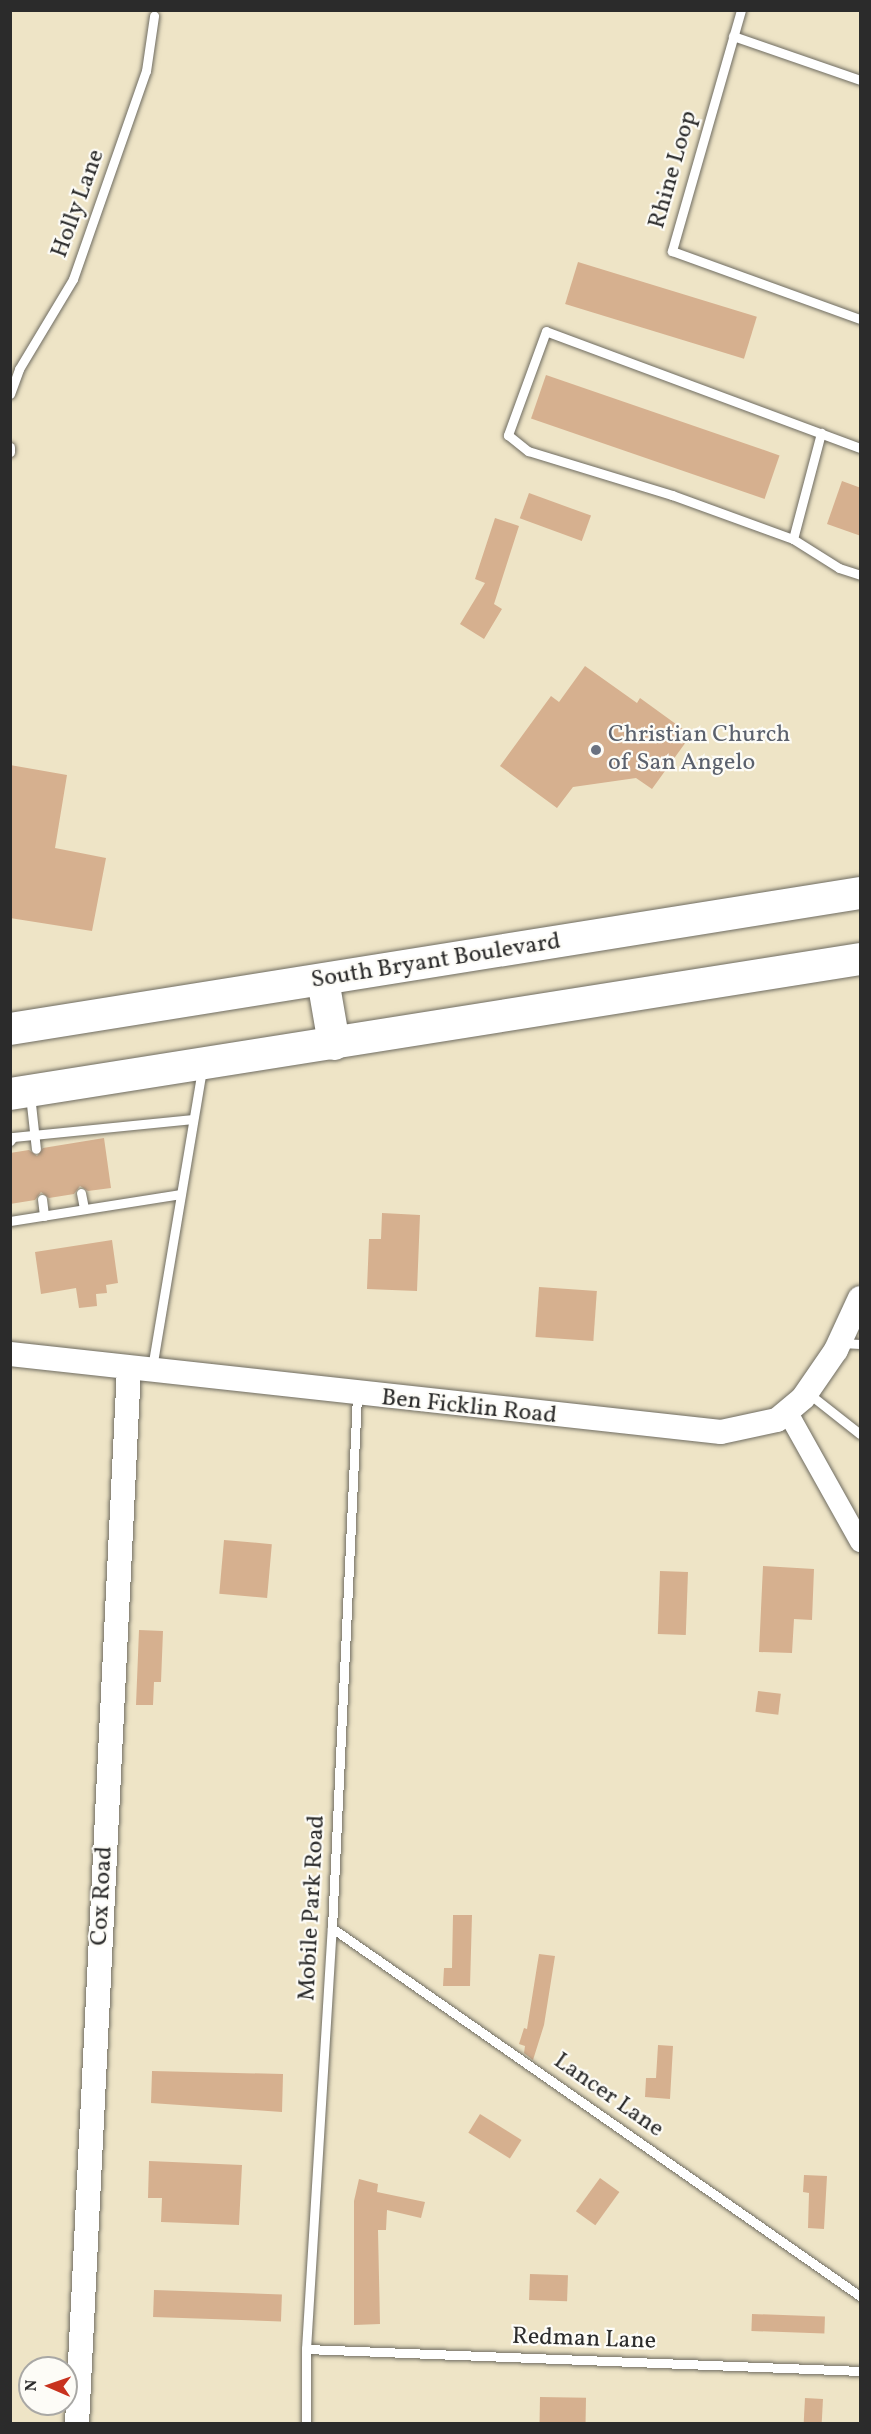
<!DOCTYPE html>
<style>
body{margin:0}
#map{position:relative;width:871px;height:2434px;overflow:hidden;background:#eee4c6;font-family:Vollkorn,serif}
div>[style]{position:absolute}
.building>*{inset:0;background:#d6b08f;transform-origin:0 0}
.roads{filter:drop-shadow(0 0 2px #6f6c61) drop-shadow(0 0 2px #6f6c61)}
.service>*{height:9px;margin:-4.5px;padding:0 4.5px;transform-origin:4.5px;border-radius:4.5px;background:#fff}
.minor>*{height:20px;margin:-10px;padding:0 10px;transform-origin:10px;border-radius:10px;background:#fff}
.tertiary>*{height:24px;margin:-12px;padding:0 12px;transform-origin:12px;border-radius:12px;background:#fff}
.primary>*{height:32px;margin:-16px;padding:0 16px;transform-origin:16px;border-radius:16px;background:#fff}
.dots>*{width:16px;height:16px;translate:-50% -50%;box-sizing:border-box;border:3px solid #fdfcf7;border-radius:50%}
span{translate:-50% -50%;white-space:nowrap;text-align:center;line-height:1.15;-webkit-text-stroke:4.5px #fdfcf7;paint-order:stroke}
.street-label{font-size:24px;color:#2b2b2b}
.worship-label{font-size:24px;color:#5b616d}
.left{translate:0 -50%;text-align:left}
.frame{position:absolute;inset:0;border:12px solid #2b2b2b;pointer-events:none}
.north{position:absolute;left:18px;top:2356px;width:60px;height:60px;box-sizing:border-box;background:#fdfcf7;border:2px solid #a9a8a5;border-radius:50%;rotate:272deg;font-size:16px;font-weight:700;line-height:24px;text-align:center;color:#2b2b2b}
.north::after{content:'';display:block;margin:auto;width:21px;height:27px;background:#c8321e;clip-path:polygon(50% 0,100% 100%,50% 72%,0 100%)}
</style>
<div id="map">
<div class="building">
<div style="left:578px;top:262px;width:187px;height:44px;rotate:17deg"></div>
<div style="left:546px;top:375px;width:247px;height:46px;rotate:19deg"></div>
<div style="clip-path:polygon(842px 481px,861px 488px,861px 536px,827px 524px)"></div>
<div style="left:529px;top:493px;width:66px;height:27px;rotate:20deg"></div>
<div style="clip-path:polygon(495px 518px,519px 526px,494px 604px,502px 609px,484px 639px,460px 624px,485px 583px,475px 579px)"></div>
<div style="clip-path:polygon(585px 666px,637px 703px,640px 698px,691px 735px,652px 789px,636px 778px,573px 787px,557px 808px,500px 766px,551px 696px,559px 702px)"></div>
<div style="clip-path:polygon(10px 765px,67px 775px,55px 848px,106px 858px,92px 931px,10px 918px)"></div>
<div style="clip-path:polygon(104px 1138px,111px 1188px,88px 1191px,80px 1186px,74px 1194px,49px 1198px,41px 1192px,35px 1200px,10px 1204px,10px 1153px,29px 1150px,37px 1156px,43px 1148px)"></div>
<div style="clip-path:polygon(382px 1213px,420px 1215px,417px 1291px,367px 1289px,369px 1239px,381px 1239px)"></div>
<div style="clip-path:polygon(112px 1240px,118px 1283px,106px 1285px,107px 1293px,96px 1294px,97px 1306px,79px 1308px,76px 1288px,41px 1294px,35px 1252px)"></div>
<div style="left:539px;top:1287px;width:58px;height:50px;rotate:4deg"></div>
<div style="left:224px;top:1540px;width:48px;height:54px;rotate:5deg"></div>
<div style="clip-path:polygon(763px 1566px,814px 1569px,812px 1620px,794px 1619px,792px 1653px,759px 1652px)"></div>
<div style="left:660px;top:1571px;width:28px;height:63px;rotate:2deg"></div>
<div style="clip-path:polygon(139px 1630px,163px 1631px,161px 1682px,154px 1682px,153px 1705px,136px 1705px)"></div>
<div style="left:758px;top:1691px;width:23px;height:21px;rotate:7deg"></div>
<div style="clip-path:polygon(453px 1915px,472px 1915px,470px 1986px,443px 1986px,444px 1968px,452px 1968px)"></div>
<div style="clip-path:polygon(539px 1954px,555px 1956px,544px 2025px,533px 2060px,524px 2053px,525px 2046px,519px 2044px,524px 2028px,527px 2029px)"></div>
<div style="clip-path:polygon(658px 2045px,673px 2046px,670px 2099px,645px 2097px,646px 2078px,656px 2078px)"></div>
<div style="clip-path:polygon(152px 2071px,283px 2074px,282px 2112px,151px 2103px)"></div>
<div style="left:480px;top:2114px;width:49px;height:22px;rotate:32deg"></div>
<div style="clip-path:polygon(149px 2161px,242px 2165px,239px 2225px,161px 2222px,162px 2198px,148px 2198px)"></div>
<div style="clip-path:polygon(804px 2175px,827px 2176px,824px 2229px,808px 2228px,809px 2193px,803px 2192px)"></div>
<div style="left:600px;top:2178px;width:24px;height:41px;rotate:36deg"></div>
<div style="clip-path:polygon(359px 2179px,378px 2184px,377px 2192px,425px 2202px,421px 2218px,387px 2210px,386px 2230px,378px 2230px,380px 2324px,354px 2325px,354px 2201px)"></div>
<div style="left:530px;top:2274px;width:38px;height:26px;rotate:2deg"></div>
<div style="left:154px;top:2290px;width:128px;height:27px;rotate:2deg"></div>
<div style="left:752px;top:2314px;width:73px;height:17px;rotate:2deg"></div>
<div style="left:540px;top:2397px;width:46px;height:27px;rotate:1deg"></div>
<div style="left:805px;top:2398px;width:18px;height:26px;rotate:3deg"></div>
</div>
<div class="roads">
<div class="service">
<div style="left:741px;top:10px;width:251px;rotate:106deg"></div>
<div style="left:672px;top:251px;width:200px;rotate:19.9deg"></div>
<div style="left:733px;top:36px;width:134px;rotate:19.1deg"></div>
<div style="left:10px;top:394px;width:27px;rotate:-70deg"></div>
<div style="left:19px;top:369px;width:105px;rotate:-59deg"></div>
<div style="left:73px;top:279px;width:220px;rotate:-70.7deg"></div>
<div style="left:146px;top:71px;width:56px;rotate:-81.7deg"></div>
<div style="left:10px;top:447px;width:5px;rotate:90deg"></div>
<div style="left:860px;top:448px;width:335px;rotate:-159.6deg"></div>
<div style="left:546px;top:331px;width:111px;rotate:110.1deg"></div>
<div style="left:508px;top:435px;width:26px;rotate:39deg"></div>
<div style="left:528px;top:451px;width:151px;rotate:17deg"></div>
<div style="left:672px;top:495px;width:129px;rotate:20deg"></div>
<div style="left:793px;top:539px;width:54px;rotate:32.2deg"></div>
<div style="left:839px;top:568px;width:22px;rotate:18deg"></div>
<div style="left:793px;top:539px;width:110px;rotate:-75.2deg"></div>
<div style="left:30px;top:1095px;width:54px;rotate:83.7deg"></div>
<div style="left:10px;top:1141px;width:5px;rotate:-53deg"></div>
<div style="left:13px;top:1137px;width:181px;rotate:-5.7deg"></div>
<div style="left:81px;top:1193px;width:16px;rotate:79deg"></div>
<div style="left:42px;top:1199px;width:17px;rotate:83deg"></div>
<div style="left:10px;top:1221px;width:173px;rotate:-9deg"></div>
<div style="left:842px;top:1343px;width:18px;rotate:3deg"></div>
<div style="left:152px;top:1368px;width:304px;rotate:-80.5deg"></div>
<div style="left:808px;top:1393px;width:66px;rotate:38.3deg"></div>
<div style="left:332px;top:1928px;width:644px;rotate:34.88deg"></div>
<div style="left:306px;top:2349px;width:554px;rotate:2.27deg"></div>
<div style="left:306px;top:2424px;width:75px;rotate:-90deg"></div>
<div style="left:306px;top:2349px;width:422px;rotate:-86.5deg"></div>
<div style="left:332px;top:1928px;width:534px;rotate:-87.31deg"></div>
</div>
<div class="minor">
<div style="left:788px;top:1413px;width:148px;rotate:60.8deg"></div>
</div>
<div class="tertiary">
<div style="left:10px;top:1354px;width:715px;rotate:6.26deg"></div>
<div style="left:721px;top:1432px;width:57px;rotate:-12.1deg"></div>
<div style="left:777px;top:1420px;width:34px;rotate:-40deg"></div>
<div style="left:803px;top:1398px;width:58px;rotate:-55.5deg"></div>
<div style="left:836px;top:1350px;width:57px;rotate:-65.2deg"></div>
<div style="left:77px;top:2424px;width:1057px;rotate:-87.18deg"></div>
</div>
<div class="primary">
<div style="left:323px;top:980px;width:65px;rotate:80.2deg"></div>
<div style="left:10px;top:1029px;width:861px;rotate:-9.09deg"></div>
<div style="left:10px;top:1094px;width:861px;rotate:-9.02deg"></div>
</div>
</div>
<div class="dots">
<div style="left:596px;top:750px;background:#6b7280"></div>
</div>
<div class="street-label">
<span style="left:674px;top:170px;rotate:-74deg">Rhine Loop</span>
<span style="left:79px;top:204px;rotate:-70deg">Holly Lane</span>
<span style="left:436px;top:962px;rotate:-9deg">South Bryant Boulevard</span>
<span style="left:469px;top:1408px;rotate:6deg">Ben Ficklin Road</span>
<span style="left:103px;top:1896px;rotate:-87deg">Cox Road</span>
<span style="left:313px;top:1908px;rotate:-87deg">Mobile Park Road</span>
<span style="left:608px;top:2096px;rotate:35deg">Lancer Lane</span>
<span style="left:584px;top:2340px;rotate:2deg">Redman Lane</span>
</div>
<div class="worship-label">
<span class="left" style="left:608px;top:750px">Christian Church<br>of San Angelo</span>
</div>
<div class="frame"></div>
<div class="north">N</div>
</div>
